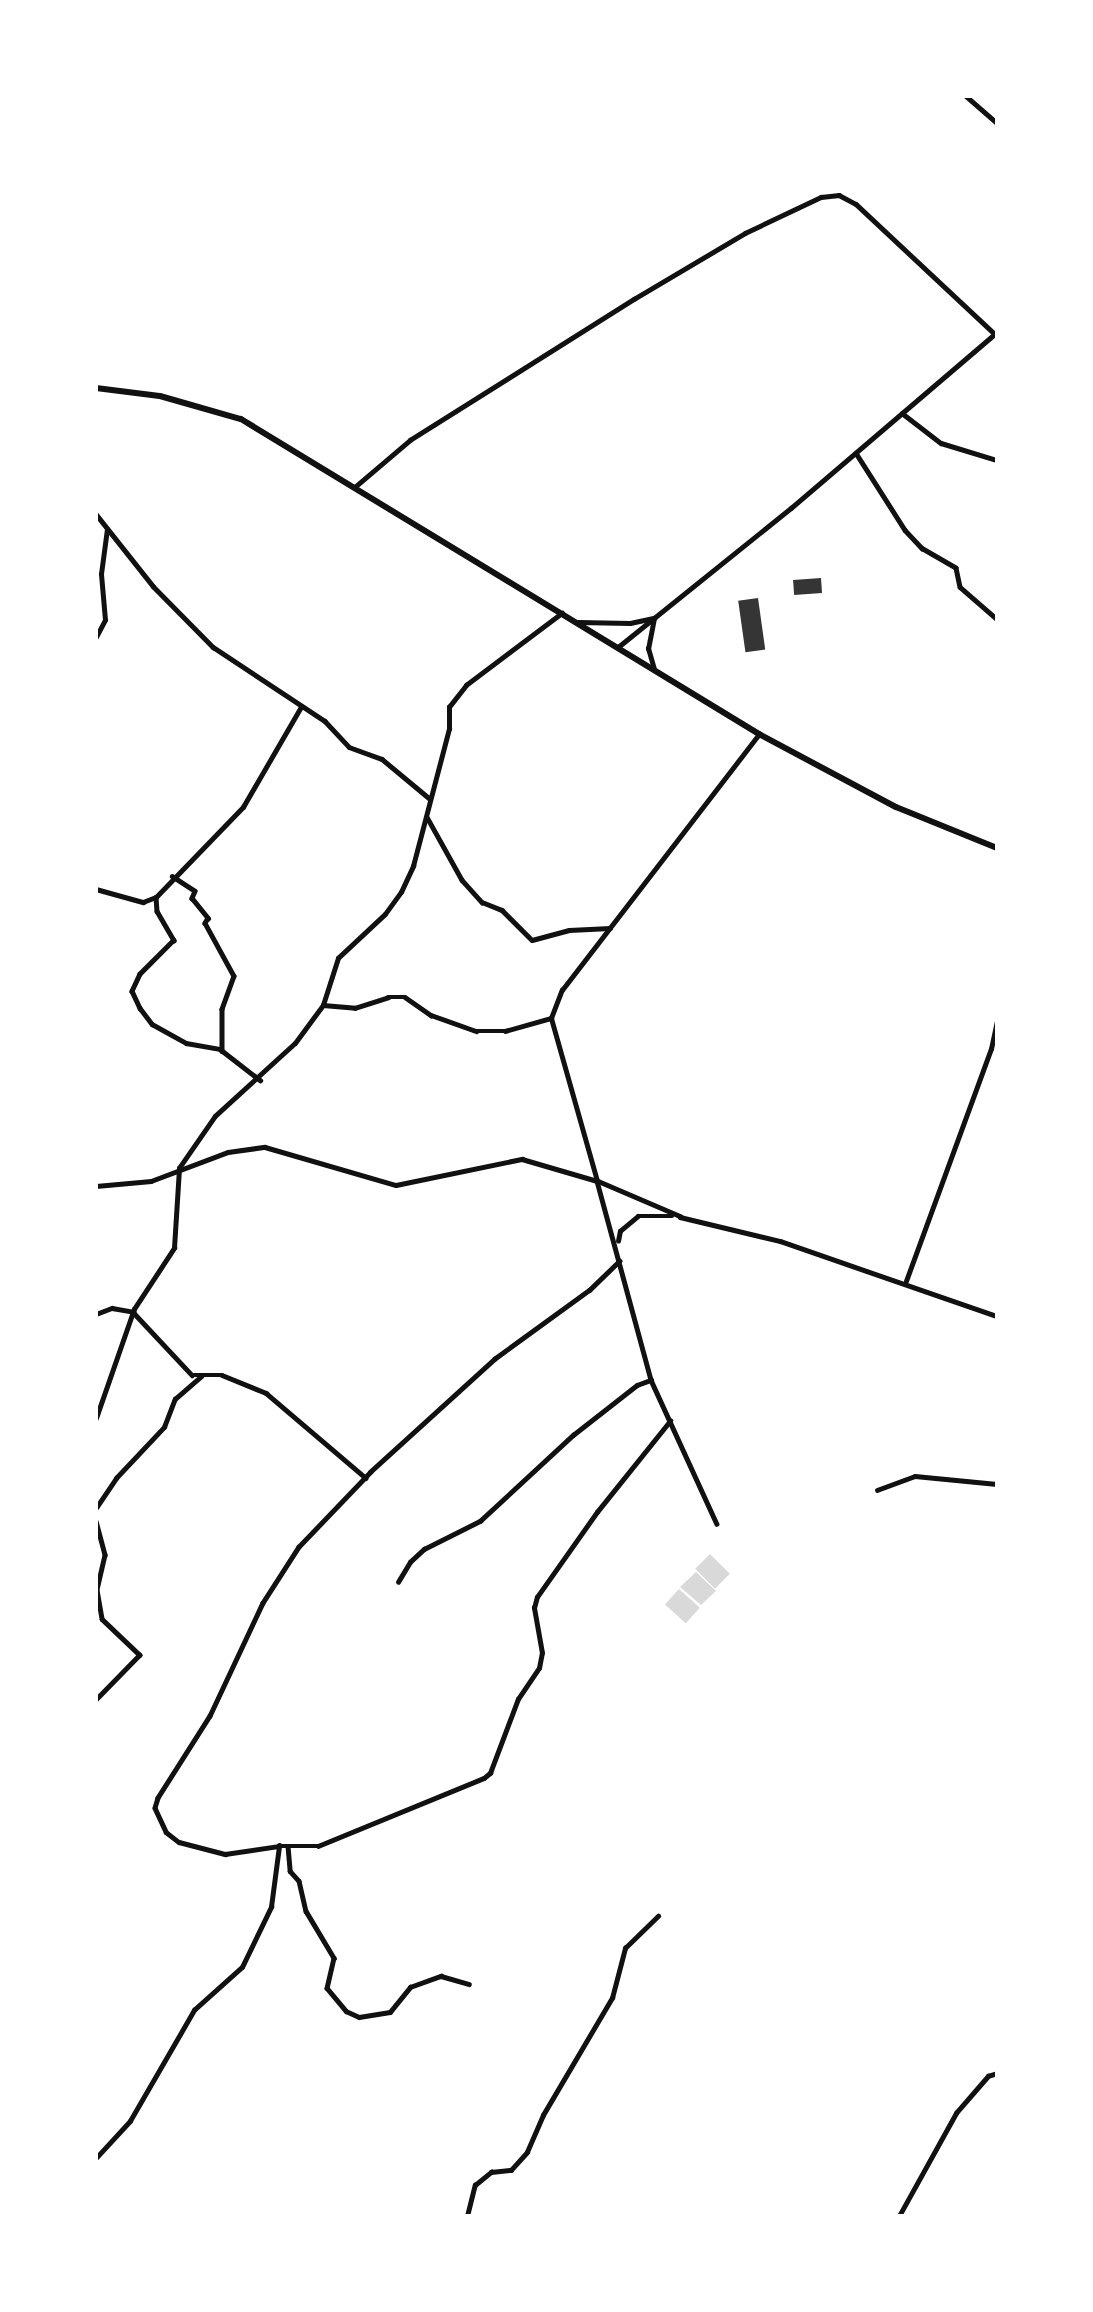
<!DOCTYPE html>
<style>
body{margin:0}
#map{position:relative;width:1093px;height:2312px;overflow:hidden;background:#fff;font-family:"DM Sans",sans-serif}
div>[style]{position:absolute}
.water>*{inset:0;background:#d9d9d9;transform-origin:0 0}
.building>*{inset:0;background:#353535;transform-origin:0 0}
.minor>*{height:4.5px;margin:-2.25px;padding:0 2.25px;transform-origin:2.25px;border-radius:2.25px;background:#111}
.tertiary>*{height:5px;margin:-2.5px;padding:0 2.5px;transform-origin:2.5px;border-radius:2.5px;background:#111}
.secondary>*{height:6px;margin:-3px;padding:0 3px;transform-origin:3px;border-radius:3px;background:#111}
span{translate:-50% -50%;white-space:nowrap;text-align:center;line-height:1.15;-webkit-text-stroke:5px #fff;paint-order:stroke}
.frame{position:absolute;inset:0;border:98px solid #fff;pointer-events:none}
</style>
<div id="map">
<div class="water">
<div style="left:710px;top:1554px;width:28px;height:21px;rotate:45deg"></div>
<div style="clip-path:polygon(696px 1572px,716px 1591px,701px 1605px,680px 1587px)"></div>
<div style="left:679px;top:1589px;width:28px;height:21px;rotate:42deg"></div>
</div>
<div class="building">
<div style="left:821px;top:578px;width:15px;height:28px;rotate:86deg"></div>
<div style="left:758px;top:598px;width:52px;height:20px;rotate:82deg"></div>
</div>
<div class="minor">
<div style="left:966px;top:96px;width:41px;rotate:41.1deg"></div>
<div style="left:902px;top:413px;width:49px;rotate:37.6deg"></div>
<div style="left:941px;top:443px;width:59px;rotate:16.9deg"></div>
<div style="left:856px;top:453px;width:91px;rotate:57.5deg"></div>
<div style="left:905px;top:530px;width:25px;rotate:47deg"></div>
<div style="left:922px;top:548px;width:39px;rotate:30deg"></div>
<div style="left:956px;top:568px;width:19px;rotate:78deg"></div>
<div style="left:960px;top:587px;width:49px;rotate:40.9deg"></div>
<div style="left:356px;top:486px;width:71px;rotate:-40.4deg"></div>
<div style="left:410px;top:440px;width:265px;rotate:-32.2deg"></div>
<div style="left:634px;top:299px;width:129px;rotate:-30.7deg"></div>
<div style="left:745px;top:233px;width:84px;rotate:-25.3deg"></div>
<div style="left:821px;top:197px;width:18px;rotate:-6deg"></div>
<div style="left:839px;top:195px;width:19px;rotate:28deg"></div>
<div style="left:856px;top:204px;width:190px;rotate:43.1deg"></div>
<div style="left:96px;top:514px;width:92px;rotate:51.6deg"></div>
<div style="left:153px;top:586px;width:86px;rotate:45.5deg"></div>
<div style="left:213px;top:647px;width:134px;rotate:33.5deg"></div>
<div style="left:325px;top:721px;width:35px;rotate:47deg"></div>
<div style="left:349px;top:747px;width:35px;rotate:20deg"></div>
<div style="left:382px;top:759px;width:61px;rotate:39.7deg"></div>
<div style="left:96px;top:637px;width:19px;rotate:-62deg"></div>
<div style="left:105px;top:620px;width:46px;rotate:-95deg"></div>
<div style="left:101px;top:574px;width:45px;rotate:-82.4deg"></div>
<div style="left:618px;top:647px;width:222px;rotate:-38.8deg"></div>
<div style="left:791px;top:508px;width:270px;rotate:-40.5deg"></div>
<div style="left:427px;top:817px;width:72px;rotate:60.9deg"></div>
<div style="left:462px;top:880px;width:30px;rotate:48deg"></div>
<div style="left:482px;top:902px;width:22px;rotate:22deg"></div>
<div style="left:502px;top:910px;width:42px;rotate:45deg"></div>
<div style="left:532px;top:940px;width:38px;rotate:-15deg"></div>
<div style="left:569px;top:930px;width:41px;rotate:-2.8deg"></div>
<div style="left:172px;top:876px;width:27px;rotate:33deg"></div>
<div style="left:195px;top:891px;width:8px;rotate:113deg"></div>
<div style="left:192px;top:898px;width:26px;rotate:51deg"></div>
<div style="left:208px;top:918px;width:6px;rotate:121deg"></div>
<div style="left:205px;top:923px;width:60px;rotate:61.3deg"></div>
<div style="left:234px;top:976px;width:35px;rotate:110deg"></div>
<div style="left:222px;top:1009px;width:42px;rotate:90deg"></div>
<div style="left:96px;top:889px;width:49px;rotate:15.5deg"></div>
<div style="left:143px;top:902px;width:14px;rotate:-21deg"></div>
<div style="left:156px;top:897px;width:125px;rotate:-46deg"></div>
<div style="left:243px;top:807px;width:116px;rotate:-59.9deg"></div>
<div style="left:156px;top:897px;width:14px;rotate:86deg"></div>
<div style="left:157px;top:911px;width:34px;rotate:60deg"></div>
<div style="left:174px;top:940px;width:48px;rotate:135deg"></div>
<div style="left:140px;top:974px;width:19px;rotate:115deg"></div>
<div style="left:132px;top:991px;width:19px;rotate:65deg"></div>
<div style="left:140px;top:1008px;width:20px;rotate:53deg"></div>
<div style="left:152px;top:1024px;width:39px;rotate:29deg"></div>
<div style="left:186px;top:1043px;width:35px;rotate:10deg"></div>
<div style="left:220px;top:1049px;width:51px;rotate:37.8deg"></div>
<div style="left:323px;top:1005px;width:32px;rotate:5deg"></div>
<div style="left:355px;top:1008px;width:35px;rotate:-18deg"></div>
<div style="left:388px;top:997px;width:17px"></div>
<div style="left:405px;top:997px;width:32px;rotate:35deg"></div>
<div style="left:431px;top:1015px;width:48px;rotate:19.6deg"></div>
<div style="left:476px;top:1031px;width:29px"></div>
<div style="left:505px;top:1031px;width:48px;rotate:-15.8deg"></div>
<div style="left:96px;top:1186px;width:55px;rotate:-5.2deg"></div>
<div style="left:151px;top:1181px;width:82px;rotate:-20.6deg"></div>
<div style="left:228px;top:1152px;width:37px;rotate:-8deg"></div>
<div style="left:265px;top:1147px;width:136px;rotate:16.2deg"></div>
<div style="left:396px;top:1185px;width:129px;rotate:-11.7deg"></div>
<div style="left:522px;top:1159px;width:78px;rotate:16.3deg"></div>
<div style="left:597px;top:1181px;width:206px;rotate:74.8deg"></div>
<div style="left:651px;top:1380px;width:158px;rotate:65.4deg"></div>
<div style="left:680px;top:1217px;width:103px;rotate:13.5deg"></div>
<div style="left:780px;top:1241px;width:230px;rotate:19.1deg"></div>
<div style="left:681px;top:1217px;width:91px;rotate:-156.8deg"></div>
<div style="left:597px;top:1181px;width:169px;rotate:-105.8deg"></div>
<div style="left:551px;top:1018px;width:30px;rotate:-69deg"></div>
<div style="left:562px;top:990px;width:323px;rotate:-52.4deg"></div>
<div style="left:618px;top:1241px;width:10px;rotate:-79deg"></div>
<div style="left:620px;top:1231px;width:23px;rotate:-40deg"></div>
<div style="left:638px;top:1216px;width:34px"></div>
<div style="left:620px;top:1261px;width:42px;rotate:136deg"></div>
<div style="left:590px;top:1290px;width:117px;rotate:144deg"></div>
<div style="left:495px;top:1359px;width:168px;rotate:137.7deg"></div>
<div style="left:371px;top:1472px;width:104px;rotate:133.8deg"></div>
<div style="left:299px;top:1547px;width:67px;rotate:122.7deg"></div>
<div style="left:263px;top:1603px;width:125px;rotate:115.1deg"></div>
<div style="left:210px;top:1716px;width:97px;rotate:122.4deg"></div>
<div style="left:158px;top:1798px;width:10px;rotate:107deg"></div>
<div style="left:155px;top:1808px;width:26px;rotate:65deg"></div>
<div style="left:166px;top:1832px;width:16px;rotate:38deg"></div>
<div style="left:179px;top:1842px;width:48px;rotate:14.6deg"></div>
<div style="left:225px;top:1854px;width:55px;rotate:-8.4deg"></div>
<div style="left:279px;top:1846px;width:39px"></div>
<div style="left:318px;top:1846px;width:179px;rotate:-22.3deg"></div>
<div style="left:484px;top:1778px;width:8px;rotate:-40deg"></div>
<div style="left:490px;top:1773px;width:79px;rotate:-69.3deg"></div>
<div style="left:518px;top:1699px;width:37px;rotate:-56deg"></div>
<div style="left:539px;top:1668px;width:15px;rotate:-79deg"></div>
<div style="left:542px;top:1653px;width:46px;rotate:-100.1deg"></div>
<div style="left:534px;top:1608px;width:11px;rotate:-75deg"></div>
<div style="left:537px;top:1597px;width:104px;rotate:-54.8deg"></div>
<div style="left:597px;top:1512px;width:117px;rotate:-51.3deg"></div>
<div style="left:906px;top:1281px;width:247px;rotate:-69.9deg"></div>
<div style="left:991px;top:1049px;width:30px;rotate:-78deg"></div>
<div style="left:134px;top:1313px;width:85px;rotate:46.9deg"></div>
<div style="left:192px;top:1375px;width:30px"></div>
<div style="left:222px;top:1375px;width:48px;rotate:22.2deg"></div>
<div style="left:266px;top:1393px;width:131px;rotate:40.4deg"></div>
<div style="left:96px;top:1314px;width:17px;rotate:-21deg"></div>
<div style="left:112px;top:1308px;width:22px;rotate:10deg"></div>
<div style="left:96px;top:1418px;width:115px;rotate:-70.8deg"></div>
<div style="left:134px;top:1309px;width:73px;rotate:-56.7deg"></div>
<div style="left:174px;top:1248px;width:80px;rotate:-86.4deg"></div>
<div style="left:179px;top:1168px;width:63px;rotate:-55.3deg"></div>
<div style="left:215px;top:1116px;width:108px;rotate:-42.4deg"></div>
<div style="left:295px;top:1043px;width:47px;rotate:-53.6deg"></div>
<div style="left:323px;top:1005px;width:49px;rotate:-72.3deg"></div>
<div style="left:338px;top:958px;width:64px;rotate:-43.1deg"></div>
<div style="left:385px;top:914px;width:27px;rotate:-54deg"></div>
<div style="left:401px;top:892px;width:29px;rotate:-65deg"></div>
<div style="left:413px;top:866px;width:142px;rotate:-75.3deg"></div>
<div style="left:449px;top:729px;width:22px;rotate:-90deg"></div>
<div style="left:449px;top:707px;width:28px;rotate:-52deg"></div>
<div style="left:466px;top:685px;width:120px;rotate:-36.9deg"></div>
<div style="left:877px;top:1490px;width:40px;rotate:-20.2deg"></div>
<div style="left:915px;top:1476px;width:82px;rotate:5.6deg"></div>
<div style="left:96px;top:1508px;width:36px;rotate:-56deg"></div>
<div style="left:116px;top:1478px;width:70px;rotate:-46.7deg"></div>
<div style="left:164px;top:1427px;width:30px;rotate:-69deg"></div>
<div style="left:175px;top:1399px;width:35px;rotate:-41deg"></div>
<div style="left:96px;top:1521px;width:35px;rotate:75deg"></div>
<div style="left:105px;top:1555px;width:36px;rotate:103deg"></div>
<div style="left:97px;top:1590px;width:29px;rotate:80deg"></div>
<div style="left:102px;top:1619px;width:52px;rotate:43.5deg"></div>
<div style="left:140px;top:1655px;width:63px;rotate:134.4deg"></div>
<div style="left:398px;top:1582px;width:23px;rotate:-59deg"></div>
<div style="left:410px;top:1562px;width:19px;rotate:-43deg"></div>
<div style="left:424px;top:1549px;width:63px;rotate:-26.6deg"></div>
<div style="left:480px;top:1521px;width:127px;rotate:-42.8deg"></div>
<div style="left:573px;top:1435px;width:81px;rotate:-38deg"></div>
<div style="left:637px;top:1385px;width:15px;rotate:-20deg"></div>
<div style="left:288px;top:1846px;width:25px;rotate:85deg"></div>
<div style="left:290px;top:1871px;width:13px;rotate:48deg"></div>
<div style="left:299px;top:1881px;width:31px;rotate:77deg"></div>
<div style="left:306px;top:1911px;width:55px;rotate:59.2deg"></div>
<div style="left:334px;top:1958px;width:31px;rotate:103deg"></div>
<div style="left:327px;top:1988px;width:30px;rotate:50deg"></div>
<div style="left:346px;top:2011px;width:14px;rotate:25deg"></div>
<div style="left:359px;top:2017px;width:31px;rotate:-9deg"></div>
<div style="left:390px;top:2012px;width:32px;rotate:-51deg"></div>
<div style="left:410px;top:1987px;width:33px;rotate:-20deg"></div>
<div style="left:441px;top:1976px;width:29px;rotate:16deg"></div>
<div style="left:96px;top:2158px;width:50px;rotate:-47.4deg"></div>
<div style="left:130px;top:2121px;width:128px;rotate:-60deg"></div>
<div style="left:194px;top:2010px;width:64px;rotate:-41.9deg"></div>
<div style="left:242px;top:1967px;width:67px;rotate:-64.2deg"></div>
<div style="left:271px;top:1907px;width:62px;rotate:-82.5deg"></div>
<div style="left:467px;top:2216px;width:32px;rotate:-76deg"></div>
<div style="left:475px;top:2185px;width:21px;rotate:-39deg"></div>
<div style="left:491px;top:2172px;width:20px;rotate:-6deg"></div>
<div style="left:511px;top:2170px;width:24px;rotate:-48deg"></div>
<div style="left:527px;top:2152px;width:40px;rotate:-66.6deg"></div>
<div style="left:543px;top:2115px;width:136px;rotate:-59.5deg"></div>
<div style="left:612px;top:1998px;width:52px;rotate:-75.4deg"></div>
<div style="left:625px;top:1948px;width:46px;rotate:-44.1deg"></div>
<div style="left:899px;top:2216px;width:118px;rotate:-61deg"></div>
<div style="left:956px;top:2113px;width:49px;rotate:-49.1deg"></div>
<div style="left:988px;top:2076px;width:9px;rotate:-18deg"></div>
</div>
<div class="tertiary">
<div style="left:578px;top:622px;width:52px;rotate:1.1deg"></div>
<div style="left:630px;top:623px;width:25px;rotate:-12deg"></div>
<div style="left:654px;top:618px;width:31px;rotate:101deg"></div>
<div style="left:648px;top:648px;width:22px;rotate:74deg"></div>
</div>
<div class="secondary">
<div style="left:96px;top:388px;width:64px;rotate:7.1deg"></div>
<div style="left:160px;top:396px;width:84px;rotate:15.9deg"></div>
<div style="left:241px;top:419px;width:606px;rotate:31.3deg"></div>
<div style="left:759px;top:734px;width:155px;rotate:28.1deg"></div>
<div style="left:896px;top:807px;width:109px;rotate:22.1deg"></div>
</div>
<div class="frame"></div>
</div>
